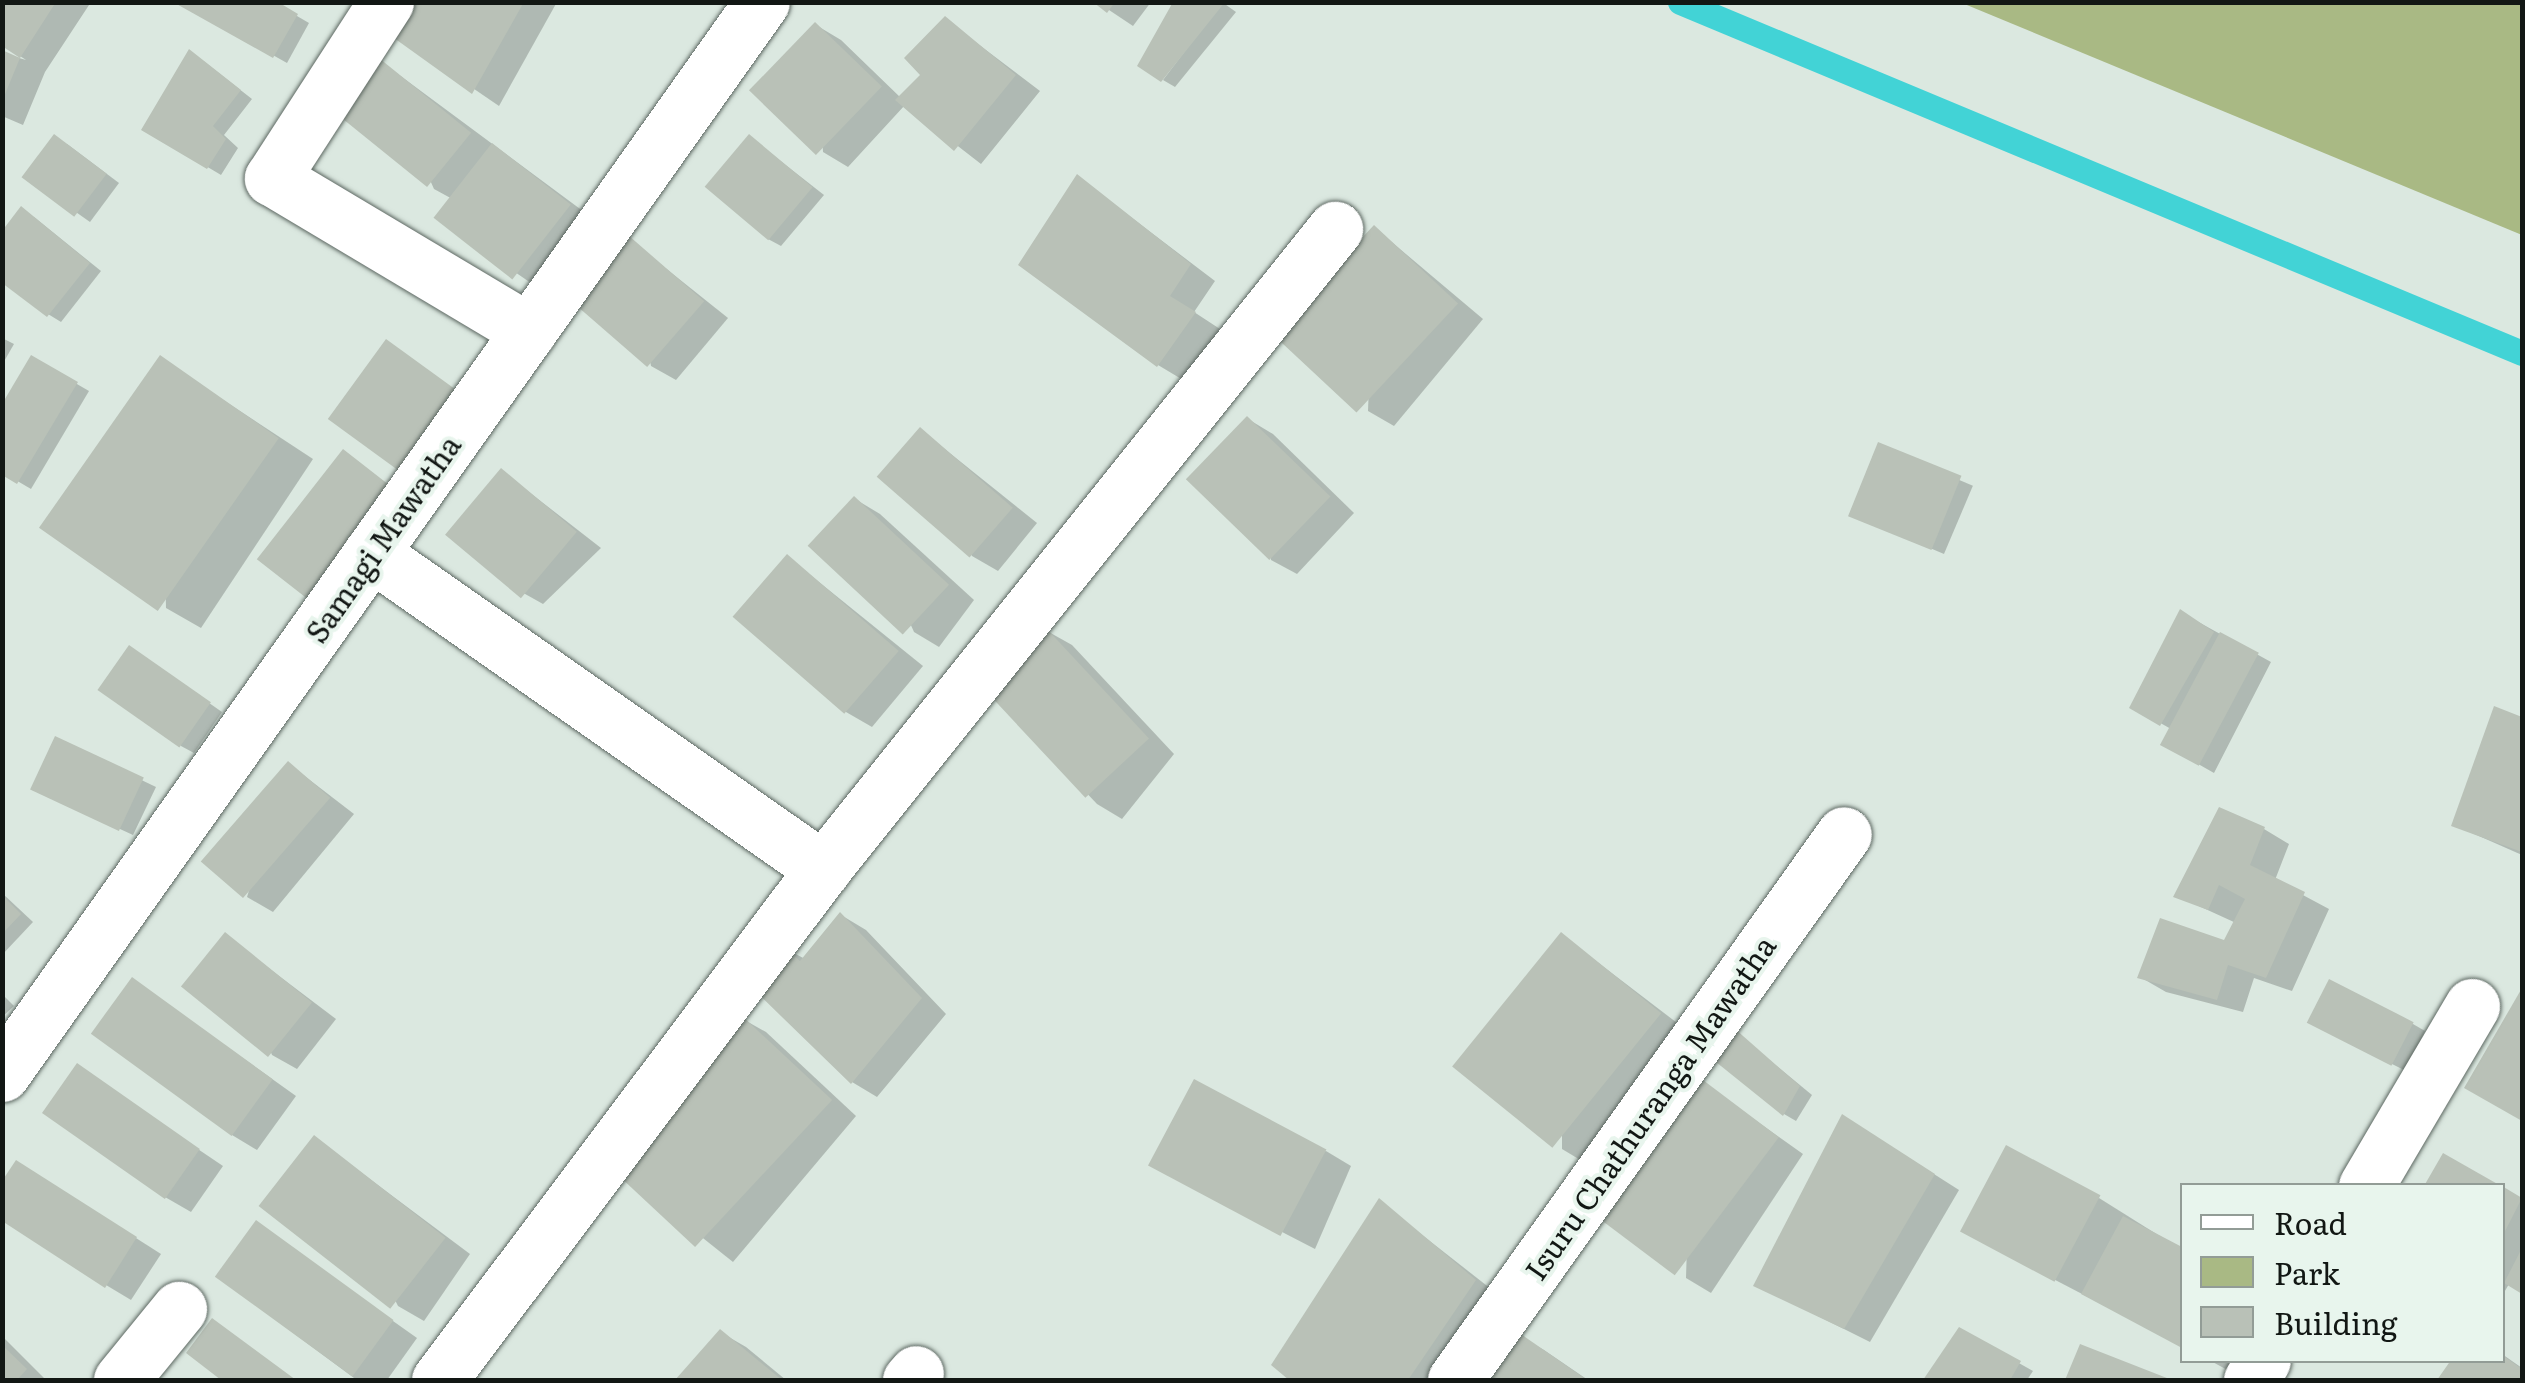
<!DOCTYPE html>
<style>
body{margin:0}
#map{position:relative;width:2525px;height:1383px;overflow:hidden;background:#dbe8e0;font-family:Literata,serif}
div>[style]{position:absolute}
.green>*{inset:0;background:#a9b984}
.shadow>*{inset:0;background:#0003;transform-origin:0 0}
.stream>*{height:25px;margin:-12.5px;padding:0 12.5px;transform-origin:12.5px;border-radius:12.5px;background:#42d3d6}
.building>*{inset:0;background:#b9c1b7;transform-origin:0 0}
.roads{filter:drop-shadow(0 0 2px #5c6761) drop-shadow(0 0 2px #5c6761)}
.minor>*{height:55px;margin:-27.5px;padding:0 27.5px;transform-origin:27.5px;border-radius:27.5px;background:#fff}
span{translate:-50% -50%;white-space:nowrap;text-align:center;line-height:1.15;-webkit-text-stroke:8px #e8f5ed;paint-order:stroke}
.street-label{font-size:30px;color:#121714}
.frame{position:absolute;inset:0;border:5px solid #121714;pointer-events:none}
.legend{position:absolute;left:2180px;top:1183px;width:325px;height:180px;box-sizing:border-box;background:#e8f5ed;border:2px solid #929c96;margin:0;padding:12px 18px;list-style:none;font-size:30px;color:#121714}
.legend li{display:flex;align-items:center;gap:20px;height:50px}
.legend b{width:50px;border:2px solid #929c96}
</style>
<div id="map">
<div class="green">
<div style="clip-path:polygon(1962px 3px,2522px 3px,2522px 235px)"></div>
</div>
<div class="shadow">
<div style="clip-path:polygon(2px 2px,91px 2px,45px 72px,23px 125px,2px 116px,2px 53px,26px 60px,2px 44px)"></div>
<div style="clip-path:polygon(178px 2px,297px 16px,309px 23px,287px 63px)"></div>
<div style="clip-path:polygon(419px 2px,557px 2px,499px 106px,398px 37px)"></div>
<div style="clip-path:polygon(1097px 2px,1151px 2px,1133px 26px)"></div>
<div style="clip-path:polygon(1222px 2px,1236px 12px,1175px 87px,1163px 80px)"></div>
<div style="clip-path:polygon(945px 19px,1040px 91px,981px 164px,905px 105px,848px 167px,823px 152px,816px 25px,841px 40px,901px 98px,923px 75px)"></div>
<div style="clip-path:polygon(375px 57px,595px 220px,541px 290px,442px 222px,456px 201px,434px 189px)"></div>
<div style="clip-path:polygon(202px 60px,252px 99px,224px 135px,238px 148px,221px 175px,144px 129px)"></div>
<div style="clip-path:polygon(750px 137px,824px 195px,781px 246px,768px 239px)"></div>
<div style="clip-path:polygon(67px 144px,119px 183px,90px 222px,26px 177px)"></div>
<div style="clip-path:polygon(1078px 177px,1215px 281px,1194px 312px,1220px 329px,1183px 380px,1158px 365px)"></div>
<div style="clip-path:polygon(34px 217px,101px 271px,61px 322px,48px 314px)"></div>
<div style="clip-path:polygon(1375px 228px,1483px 319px,1394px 426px,1368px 411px)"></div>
<div style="clip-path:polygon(629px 239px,728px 318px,676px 380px,651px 366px)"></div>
<div style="clip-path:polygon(2px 338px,14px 344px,2px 365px)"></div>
<div style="clip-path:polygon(32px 358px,89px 391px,31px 489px,2px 472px)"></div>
<div style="clip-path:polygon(161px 359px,313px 459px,201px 628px,166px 608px)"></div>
<div style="clip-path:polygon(1248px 419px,1273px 434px,1354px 513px,1297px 574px,1271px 560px)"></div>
<div style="clip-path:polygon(921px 430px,1037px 523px,998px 571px,972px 556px)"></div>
<div style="left:1879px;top:446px;width:102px;height:74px;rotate:23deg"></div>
<div style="clip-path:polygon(502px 471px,601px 548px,543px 604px,518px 590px)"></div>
<div style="clip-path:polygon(855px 499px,880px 514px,974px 600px,939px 647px,914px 632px)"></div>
<div style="clip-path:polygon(788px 557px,923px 666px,872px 727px,846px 712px)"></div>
<div style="clip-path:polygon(2193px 619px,2271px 662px,2214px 773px,2163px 744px,2171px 729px,2132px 707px)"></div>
<div style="clip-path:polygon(1047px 631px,1072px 645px,1174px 754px,1122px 819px,1097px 804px,991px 692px)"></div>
<div style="clip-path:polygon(142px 656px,222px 712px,194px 753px,181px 746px)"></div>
<div style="clip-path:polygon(2495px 709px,2522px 719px,2522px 855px,2454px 825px)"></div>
<div style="clip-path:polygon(56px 739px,156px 787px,133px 835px,46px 795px)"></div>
<div style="clip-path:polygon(289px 764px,354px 814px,273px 912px,247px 897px)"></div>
<div style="clip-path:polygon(2264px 829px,2289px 844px,2275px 880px,2329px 909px,2292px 991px,2254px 978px,2243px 1012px,2166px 992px,2140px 977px,2226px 943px,2236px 923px,2177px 896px)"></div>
<div style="clip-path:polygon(2px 893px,33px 922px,2px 955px)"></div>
<div style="clip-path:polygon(841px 915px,866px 930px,946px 1014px,877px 1097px,852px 1082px,781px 946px,805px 959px)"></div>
<div style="clip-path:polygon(225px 935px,336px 1019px,297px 1069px,272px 1055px)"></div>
<div style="clip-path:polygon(1562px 935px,1685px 1029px,1587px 1164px,1562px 1149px)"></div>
<div style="clip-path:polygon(133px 980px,296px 1096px,257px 1150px,232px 1135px)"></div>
<div style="clip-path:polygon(2522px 993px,2522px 1119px,2467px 1087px)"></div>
<div style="clip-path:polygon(2px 994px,14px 1006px,2px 1017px)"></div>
<div style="clip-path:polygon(741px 1018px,766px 1032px,856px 1116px,733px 1262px,620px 1172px)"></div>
<div style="clip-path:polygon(2413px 1024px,2425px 1031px,2406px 1071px,2324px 1030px)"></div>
<div style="clip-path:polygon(1734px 1031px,1812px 1095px,1796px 1121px,1784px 1114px)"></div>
<div style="clip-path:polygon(1692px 1075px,1803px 1154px,1711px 1293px,1686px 1278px)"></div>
<div style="clip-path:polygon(100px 1083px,223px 1166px,191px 1212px,165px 1197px)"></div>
<div style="clip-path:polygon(1868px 1132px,1959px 1190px,1870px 1342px,1756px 1285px)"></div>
<div style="clip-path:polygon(315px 1138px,470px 1254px,424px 1321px,398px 1306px)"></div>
<div style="clip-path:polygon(1326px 1151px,1351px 1166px,1315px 1249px,1183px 1181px)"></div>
<div style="clip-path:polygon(42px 1178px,161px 1254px,131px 1300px,106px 1285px)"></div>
<div style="clip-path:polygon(2502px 1189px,2522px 1200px,2522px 1291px,2509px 1284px,2502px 1296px)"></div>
<div style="clip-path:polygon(2099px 1198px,2182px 1250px,2182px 1346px,1988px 1245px)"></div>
<div style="clip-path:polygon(1380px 1202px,1500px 1296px,1443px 1380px,1293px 1380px,1274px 1365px)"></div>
<div style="clip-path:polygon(256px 1224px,417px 1338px,387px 1380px,354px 1378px,222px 1280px)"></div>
<div style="clip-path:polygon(1960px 1330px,2033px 1371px,2027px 1380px,1926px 1380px)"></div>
<div style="clip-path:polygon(720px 1332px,746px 1347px,786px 1380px,679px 1380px)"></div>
<div style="clip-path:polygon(1518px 1335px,1544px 1350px,1588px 1380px,1486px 1380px)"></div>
<div style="clip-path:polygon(2px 1336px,46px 1380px,2px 1380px)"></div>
<div style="clip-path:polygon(2502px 1354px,2522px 1368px,2522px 1380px,2440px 1380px,2454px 1360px,2502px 1360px)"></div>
<div style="clip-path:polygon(2209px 1360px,2254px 1360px,2244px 1379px)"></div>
</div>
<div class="stream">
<div style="left:1680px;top:2px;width:912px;rotate:22.63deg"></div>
</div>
<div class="building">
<div style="clip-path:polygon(2px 2px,56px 2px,20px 58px,3px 99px,2px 50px,20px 58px,2px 46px)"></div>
<div style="clip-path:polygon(173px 2px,278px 2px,298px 14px,273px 58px)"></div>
<div style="clip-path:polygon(416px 2px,524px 2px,472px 94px,394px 38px)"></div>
<div style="clip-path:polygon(1093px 2px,1115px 2px,1107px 13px)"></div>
<div style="clip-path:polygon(1173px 2px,1225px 2px,1161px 82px,1137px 66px)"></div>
<div style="clip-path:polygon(945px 16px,1016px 75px,954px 151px,895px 100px,920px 75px,904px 58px)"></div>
<div style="left:815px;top:22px;width:93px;height:95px;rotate:44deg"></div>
<div style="clip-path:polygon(189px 49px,241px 90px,213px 126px,226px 139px,207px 169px,141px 130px)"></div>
<div style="left:374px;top:54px;width:125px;height:70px;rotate:39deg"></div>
<div style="left:54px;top:134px;width:66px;height:54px;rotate:37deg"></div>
<div style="left:749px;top:134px;width:83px;height:69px;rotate:40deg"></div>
<div style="left:492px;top:143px;width:100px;height:95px;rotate:38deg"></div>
<div style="clip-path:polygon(1077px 174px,1191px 264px,1170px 296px,1196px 312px,1157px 367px,1018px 265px)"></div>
<div style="clip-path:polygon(21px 206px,90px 263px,47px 317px,2px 283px,2px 231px)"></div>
<div style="left:1374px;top:225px;width:115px;height:149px;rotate:43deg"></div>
<div style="left:628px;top:235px;width:101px;height:87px;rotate:41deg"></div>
<div style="left:386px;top:339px;width:92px;height:99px;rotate:36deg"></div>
<div style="clip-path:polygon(31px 355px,78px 382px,17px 484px,2px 475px,2px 404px)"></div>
<div style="left:160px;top:355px;width:145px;height:211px;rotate:35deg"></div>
<div style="left:1247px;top:416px;width:116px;height:88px;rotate:44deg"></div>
<div style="left:920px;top:427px;width:123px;height:66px;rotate:41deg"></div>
<div style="left:1878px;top:442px;width:90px;height:80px;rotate:22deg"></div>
<div style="left:343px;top:449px;width:78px;height:140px;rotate:38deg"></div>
<div style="left:501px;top:468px;width:99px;height:87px;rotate:40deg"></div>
<div style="left:854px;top:496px;width:130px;height:68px;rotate:43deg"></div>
<div style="left:787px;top:554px;width:148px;height:83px;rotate:41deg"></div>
<div style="clip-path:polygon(2180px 609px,2214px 632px,2160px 726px,2129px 708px)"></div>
<div style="left:1046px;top:628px;width:151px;height:87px;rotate:47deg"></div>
<div style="left:2220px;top:632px;width:44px;height:128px;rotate:28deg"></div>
<div style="left:129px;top:645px;width:100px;height:55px;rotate:35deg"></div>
<div style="clip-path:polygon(2494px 706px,2522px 717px,2522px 852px,2451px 826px)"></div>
<div style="left:55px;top:736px;width:98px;height:59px;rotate:25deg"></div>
<div style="left:288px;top:761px;width:56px;height:133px;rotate:41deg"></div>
<div style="clip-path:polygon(2219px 807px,2265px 827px,2250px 865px,2305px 892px,2266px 978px,2228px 965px,2217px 1000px,2137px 978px,2160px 918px,2224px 940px,2245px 899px,2219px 885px,2208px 910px,2173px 897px)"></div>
<div style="clip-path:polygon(2px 895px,21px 914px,2px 934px)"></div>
<div style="clip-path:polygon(840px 912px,922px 998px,851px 1084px,748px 984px,780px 943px,800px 961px)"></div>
<div style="left:225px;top:932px;width:112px;height:70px;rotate:39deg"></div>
<div style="left:1561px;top:932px;width:129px;height:173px;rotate:39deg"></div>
<div style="left:132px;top:977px;width:174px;height:70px;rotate:36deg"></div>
<div style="left:2329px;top:979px;width:95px;height:49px;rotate:27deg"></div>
<div style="clip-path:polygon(2522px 988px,2522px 1121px,2464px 1088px)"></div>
<div style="left:740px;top:1014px;width:126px;height:201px;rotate:43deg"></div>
<div style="clip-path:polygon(1734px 1028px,1800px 1086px,1783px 1116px,1711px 1058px)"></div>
<div style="left:77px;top:1063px;width:150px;height:61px;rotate:35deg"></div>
<div style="left:1691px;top:1071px;width:110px;height:173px;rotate:37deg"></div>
<div style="left:1194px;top:1079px;width:150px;height:98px;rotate:28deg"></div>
<div style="clip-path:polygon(1842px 1114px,1935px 1174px,1844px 1329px,1753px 1286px)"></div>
<div style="left:314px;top:1135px;width:167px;height:90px;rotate:38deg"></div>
<div style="left:2006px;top:1145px;width:107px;height:98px;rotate:28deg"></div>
<div style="clip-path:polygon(2443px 1153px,2501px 1186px,2424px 1186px)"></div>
<div style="clip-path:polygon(16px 1160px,137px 1237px,105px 1288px,2px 1221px,2px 1181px)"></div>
<div style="clip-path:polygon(2502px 1186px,2522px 1198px,2502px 1237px)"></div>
<div style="clip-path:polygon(1379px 1198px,1476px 1280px,1408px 1380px,1289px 1380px,1271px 1365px)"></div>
<div style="clip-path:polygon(2123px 1216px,2182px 1247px,2182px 1348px,2081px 1294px)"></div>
<div style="left:256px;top:1220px;width:170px;height:70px;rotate:36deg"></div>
<div style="clip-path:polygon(2522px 1248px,2522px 1294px,2504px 1283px)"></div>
<div style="clip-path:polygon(212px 1318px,296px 1380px,221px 1380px,186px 1353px)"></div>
<div style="clip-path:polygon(1959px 1327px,2021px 1361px,2010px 1380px,1923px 1380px)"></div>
<div style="clip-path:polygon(720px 1329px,782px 1380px,675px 1380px)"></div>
<div style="clip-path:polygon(1518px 1332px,1587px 1380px,1483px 1380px)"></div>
<div style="clip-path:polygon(2080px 1344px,2172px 1380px,2065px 1380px)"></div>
<div style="clip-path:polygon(2px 1345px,27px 1369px,17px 1380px,2px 1380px)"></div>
<div style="clip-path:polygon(2502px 1355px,2522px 1369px,2522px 1380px,2437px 1380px,2451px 1360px,2502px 1360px)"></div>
</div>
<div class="roads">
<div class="minor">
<div style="left:386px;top:2px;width:210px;rotate:122.9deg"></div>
<div style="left:272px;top:178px;width:299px;rotate:30.8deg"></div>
<div style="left:371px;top:553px;width:552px;rotate:34.96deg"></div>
<div style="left:823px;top:869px;width:820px;rotate:-51.34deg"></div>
<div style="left:2px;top:1074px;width:1314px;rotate:-54.67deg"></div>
<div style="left:2366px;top:1186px;width:209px;rotate:-59.5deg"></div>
<div style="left:121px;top:1380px;width:92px;rotate:-50.8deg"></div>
<div style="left:439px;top:1380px;width:639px;rotate:-53.08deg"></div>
<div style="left:910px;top:1380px;width:9px;rotate:-49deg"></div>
<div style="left:1455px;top:1380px;width:670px;rotate:-54.53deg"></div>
<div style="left:2251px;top:1380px;width:23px;rotate:-59deg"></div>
</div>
</div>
<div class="street-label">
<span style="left:382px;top:538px;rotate:-55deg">Samagi Mawatha</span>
<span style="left:1649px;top:1107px;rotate:-55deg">Isuru Chathuranga Mawatha</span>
</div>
<div class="frame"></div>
<ul class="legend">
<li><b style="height:12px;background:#fff"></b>Road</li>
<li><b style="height:28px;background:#a9b984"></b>Park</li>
<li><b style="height:28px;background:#b9c1b7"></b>Building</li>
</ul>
</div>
